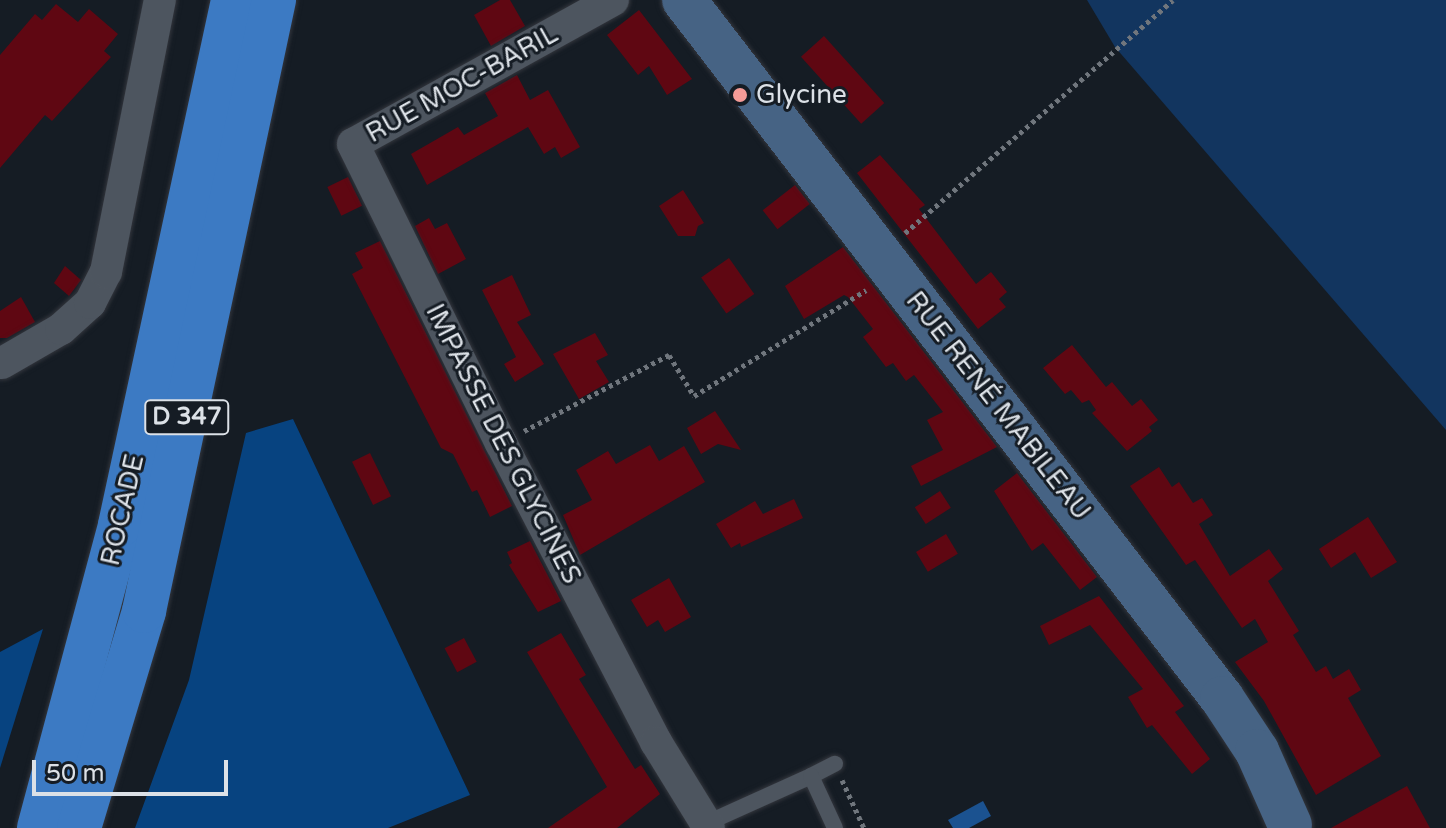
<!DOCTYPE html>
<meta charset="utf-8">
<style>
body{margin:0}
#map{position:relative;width:1446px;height:828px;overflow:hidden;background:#151c24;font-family:"Varela Round",sans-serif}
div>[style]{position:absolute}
.green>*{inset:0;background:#12355f}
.forest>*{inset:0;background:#074380}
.water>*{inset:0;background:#1b5290}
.building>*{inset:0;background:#5f0712;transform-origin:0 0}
.path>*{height:5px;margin-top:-2.5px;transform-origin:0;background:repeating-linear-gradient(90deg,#70767d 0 4px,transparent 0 8px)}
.roads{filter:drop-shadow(0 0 2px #33363d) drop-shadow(0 0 2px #33363d)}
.service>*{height:16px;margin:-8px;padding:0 8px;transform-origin:8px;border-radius:8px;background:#4d555f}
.minor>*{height:32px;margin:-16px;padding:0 16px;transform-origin:16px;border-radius:16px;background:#4d555f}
.secondary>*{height:44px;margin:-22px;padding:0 22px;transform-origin:22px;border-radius:22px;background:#466384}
.trunk>*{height:44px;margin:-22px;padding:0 22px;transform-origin:22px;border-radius:22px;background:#3c7ac3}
.dots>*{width:22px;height:22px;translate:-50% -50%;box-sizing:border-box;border:4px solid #151c24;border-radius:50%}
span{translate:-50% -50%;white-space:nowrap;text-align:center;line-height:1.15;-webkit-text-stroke:6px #151c24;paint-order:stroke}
.shield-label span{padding:2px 6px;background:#151c24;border:2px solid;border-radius:6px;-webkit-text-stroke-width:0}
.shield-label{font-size:24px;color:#dce1e7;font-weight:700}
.street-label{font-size:26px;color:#dce1e7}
.poi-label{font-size:26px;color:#dce1e7}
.left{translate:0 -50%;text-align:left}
.scale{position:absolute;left:32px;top:760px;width:196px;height:36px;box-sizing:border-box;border:4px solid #dce1e7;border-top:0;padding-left:10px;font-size:24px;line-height:28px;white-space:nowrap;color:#dce1e7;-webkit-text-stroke:6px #151c24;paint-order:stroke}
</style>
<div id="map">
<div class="green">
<div style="clip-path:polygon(1087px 0,1446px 0,1446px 430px,1115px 47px)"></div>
</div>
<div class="forest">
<div style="clip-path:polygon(293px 419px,470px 795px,388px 828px,135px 828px,189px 680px,246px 433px)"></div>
<div style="clip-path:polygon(43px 629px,0 768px,0 652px)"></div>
</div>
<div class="water">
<div style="clip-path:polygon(983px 801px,991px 816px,969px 828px,953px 828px,948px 820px)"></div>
</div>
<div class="building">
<div style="clip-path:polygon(500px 0,510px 0,525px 26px,491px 46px,474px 15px)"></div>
<div style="clip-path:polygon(56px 4px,78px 22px,89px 9px,118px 34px,104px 51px,111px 57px,52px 121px,45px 115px,0 168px,0 55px,35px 14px,42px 20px)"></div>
<div style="clip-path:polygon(639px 10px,692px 79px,667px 95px,649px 66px,638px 75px,607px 35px)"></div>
<div style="left:824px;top:36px;width:90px;height:31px;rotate:48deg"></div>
<div style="clip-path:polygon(517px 75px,530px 100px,548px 90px,580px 147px,561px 158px,555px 147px,544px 154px,528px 127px,427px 185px,411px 154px,458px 127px,464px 135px,498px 116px,485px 93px)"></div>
<div style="clip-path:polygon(880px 155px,925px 205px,919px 209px,976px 284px,991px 272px,1007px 292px,999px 299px,1006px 307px,978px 329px,857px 173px)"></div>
<div style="left:348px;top:177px;width:32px;height:23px;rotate:64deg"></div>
<div style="left:795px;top:185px;width:24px;height:41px;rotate:52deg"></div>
<div style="clip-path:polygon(683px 190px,704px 223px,698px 226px,695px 236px,678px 236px,659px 206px)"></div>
<div style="clip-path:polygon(429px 218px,435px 229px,447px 223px,466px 259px,438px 274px,415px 226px)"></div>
<div style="clip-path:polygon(380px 241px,512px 506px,490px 517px,477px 490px,472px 492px,453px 454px,441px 448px,352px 274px,363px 268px,355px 253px)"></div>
<div style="clip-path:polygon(843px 247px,997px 447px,921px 486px,911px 466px,943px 450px,927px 420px,943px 412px,914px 375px,906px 381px,893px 363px,886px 367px,863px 337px,873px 329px,848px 297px,844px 295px,804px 319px,785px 286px)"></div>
<div style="left:729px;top:258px;width:44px;height:34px;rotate:55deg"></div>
<div style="clip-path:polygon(65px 266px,81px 280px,69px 296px,54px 283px)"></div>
<div style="clip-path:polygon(512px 275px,531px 315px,517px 322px,544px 364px,515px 382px,504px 364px,516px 357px,482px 290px)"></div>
<div style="clip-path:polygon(21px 297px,35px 322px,7px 338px,0 338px,0 311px)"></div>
<div style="clip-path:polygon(595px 333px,608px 355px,596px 361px,609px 382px,579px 399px,553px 354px)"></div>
<div style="clip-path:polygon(1072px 345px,1106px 387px,1112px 382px,1132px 406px,1141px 399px,1158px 420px,1149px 427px,1152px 431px,1127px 451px,1092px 413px,1096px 410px,1089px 400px,1082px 403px,1071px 390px,1065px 394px,1043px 368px)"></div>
<div style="clip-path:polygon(715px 411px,741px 450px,718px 444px,701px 454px,687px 428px)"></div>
<div style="clip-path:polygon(650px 445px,659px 461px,684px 446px,705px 482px,580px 555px,563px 515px,592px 500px,576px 470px,608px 451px,616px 464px)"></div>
<div style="left:370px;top:453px;width:48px;height:20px;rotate:64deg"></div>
<div style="clip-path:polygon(1159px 467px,1172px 487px,1179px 482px,1193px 503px,1202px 498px,1213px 515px,1199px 524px,1230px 576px,1269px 549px,1283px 569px,1268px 581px,1299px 631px,1293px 635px,1316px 672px,1326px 666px,1333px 679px,1349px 669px,1361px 690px,1348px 698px,1381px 756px,1316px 795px,1264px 701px,1235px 662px,1268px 642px,1255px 619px,1242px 628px,1195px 560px,1186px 565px,1130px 486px)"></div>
<div style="clip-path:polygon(1017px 473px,1097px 577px,1080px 590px,1043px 543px,1032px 551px,994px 491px)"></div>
<div style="left:940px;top:491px;width:20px;height:30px;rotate:57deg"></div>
<div style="clip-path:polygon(794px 499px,803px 518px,741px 547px,740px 543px,731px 548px,716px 524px,755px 501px,763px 514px)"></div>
<div style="clip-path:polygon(1368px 517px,1397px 562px,1371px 578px,1355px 552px,1331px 568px,1319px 549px)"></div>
<div style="left:946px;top:534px;width:23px;height:35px;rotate:59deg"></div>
<div style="clip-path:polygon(530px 541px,561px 601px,538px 612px,509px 565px,512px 563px,507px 552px)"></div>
<div style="clip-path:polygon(669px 578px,691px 617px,665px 632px,658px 620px,647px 627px,631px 600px)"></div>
<div style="clip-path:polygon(1099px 596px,1184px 706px,1175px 712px,1210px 759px,1192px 774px,1152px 725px,1147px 728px,1128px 697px,1143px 689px,1090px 625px,1049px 645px,1040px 626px)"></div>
<div style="clip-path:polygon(561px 633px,586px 675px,579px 679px,635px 769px,641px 765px,660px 794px,617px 828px,548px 828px,607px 787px,527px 652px)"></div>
<div style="left:464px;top:638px;width:27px;height:22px;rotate:62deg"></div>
<div style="clip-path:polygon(1407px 786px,1430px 828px,1331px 828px)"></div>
</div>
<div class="path">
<div style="left:905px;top:233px;width:355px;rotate:-41deg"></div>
<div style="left:524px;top:431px;width:164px;rotate:-27.7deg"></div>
<div style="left:669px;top:355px;width:48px;rotate:58.6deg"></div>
<div style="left:694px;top:396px;width:202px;rotate:-31.6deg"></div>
<div style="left:842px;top:780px;width:53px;rotate:65.4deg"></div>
</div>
<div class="roads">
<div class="service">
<div style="left:811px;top:776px;width:27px;rotate:-27deg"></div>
<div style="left:707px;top:823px;width:114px;rotate:-24.3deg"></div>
<div style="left:811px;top:776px;width:57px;rotate:65.2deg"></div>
</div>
<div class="minor">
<div style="left:613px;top:0;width:297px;rotate:151deg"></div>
<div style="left:353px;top:144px;width:334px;rotate:63.7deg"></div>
<div style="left:501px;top:443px;width:337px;rotate:62.6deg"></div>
<div style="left:656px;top:742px;width:101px;rotate:58.4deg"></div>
<div style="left:2px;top:363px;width:68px;rotate:-30deg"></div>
<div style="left:61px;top:329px;width:39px;rotate:-42deg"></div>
<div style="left:90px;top:303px;width:35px;rotate:-63deg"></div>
<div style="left:106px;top:272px;width:277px;rotate:-78.8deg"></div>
</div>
<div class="secondary">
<div style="left:684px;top:0;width:881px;rotate:52.38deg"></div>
<div style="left:1222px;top:698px;width:64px;rotate:56.6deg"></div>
<div style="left:1257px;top:751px;width:81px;rotate:66deg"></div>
</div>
<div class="trunk">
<div style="left:39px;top:828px;width:314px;rotate:-75deg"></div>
<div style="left:120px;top:525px;width:537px;rotate:-77.85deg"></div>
<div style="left:79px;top:828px;width:227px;rotate:-73.3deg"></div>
<div style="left:144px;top:611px;width:625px;rotate:-77.99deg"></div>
</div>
</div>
<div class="dots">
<div style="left:740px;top:95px;background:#f59b97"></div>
</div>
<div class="shield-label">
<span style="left:187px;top:417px">D 347</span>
</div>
<div class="street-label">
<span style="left:462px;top:84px;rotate:-29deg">RUE MOC-BARIL</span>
<span style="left:998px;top:406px;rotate:52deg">RUE RENÉ MABILEAU</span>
<span style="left:503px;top:444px;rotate:63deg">IMPASSE DES GLYCINES</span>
<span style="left:123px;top:510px;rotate:-77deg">ROCADE</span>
</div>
<div class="poi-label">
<span class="left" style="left:756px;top:95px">Glycine</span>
</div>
<div class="scale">50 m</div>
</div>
